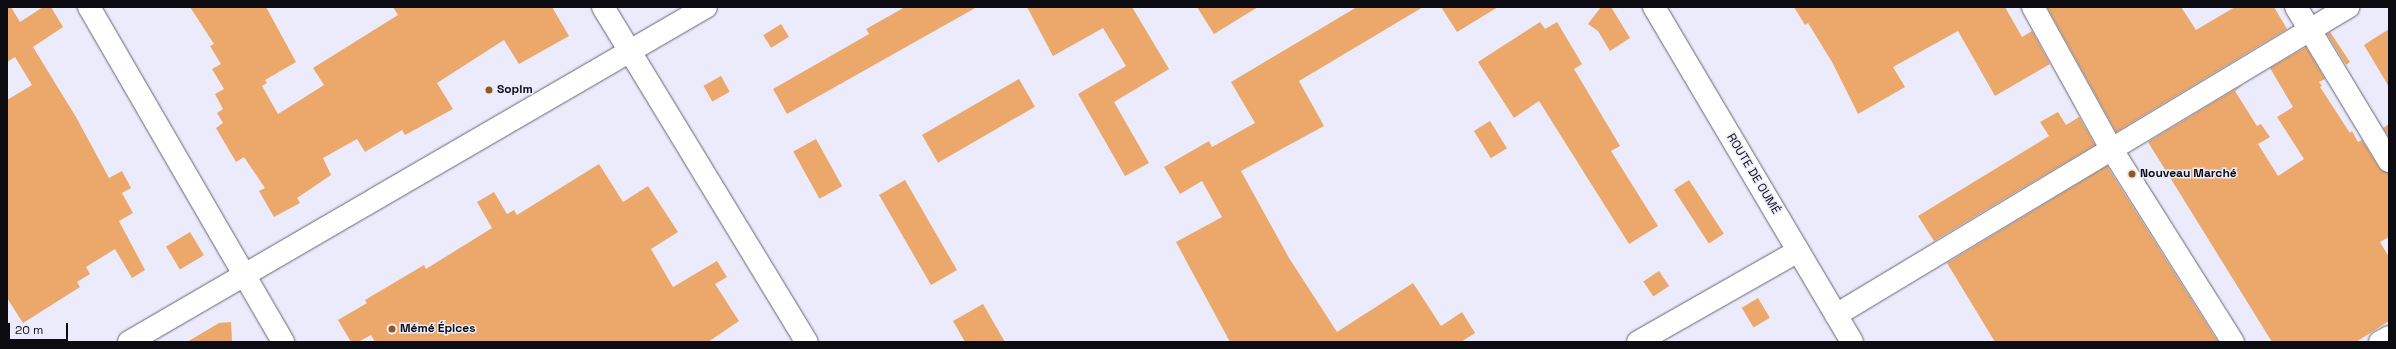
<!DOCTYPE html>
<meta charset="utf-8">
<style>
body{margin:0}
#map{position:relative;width:2396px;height:349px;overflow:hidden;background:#ebebfc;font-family:"Space Grotesk",sans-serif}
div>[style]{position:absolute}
.building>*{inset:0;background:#eca86a;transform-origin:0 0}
.roads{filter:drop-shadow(0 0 1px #656574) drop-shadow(0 0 1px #656574)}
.minor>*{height:22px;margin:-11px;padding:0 11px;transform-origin:11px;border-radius:11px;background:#fff}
.dots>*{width:11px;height:11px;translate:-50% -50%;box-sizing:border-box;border:2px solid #ebebfc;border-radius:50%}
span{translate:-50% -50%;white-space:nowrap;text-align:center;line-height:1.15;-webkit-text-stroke:3px #ebebfc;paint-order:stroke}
.poi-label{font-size:12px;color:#0c0b11;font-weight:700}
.left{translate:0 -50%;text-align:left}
.street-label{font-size:12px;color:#0c0b11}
.frame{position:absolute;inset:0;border:8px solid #0c0b11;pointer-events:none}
.scale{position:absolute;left:8px;top:323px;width:60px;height:18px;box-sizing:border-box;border:2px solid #0c0b11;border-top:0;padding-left:5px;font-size:12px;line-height:14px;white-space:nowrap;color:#0c0b11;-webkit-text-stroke:3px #ebebfc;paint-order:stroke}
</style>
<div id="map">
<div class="building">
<div style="clip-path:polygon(7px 7px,11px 7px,20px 22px,43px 7px,51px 7px,63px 27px,33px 47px,76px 117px,109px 178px,122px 171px,131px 188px,122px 193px,133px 213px,119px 221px,145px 270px,132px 278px,115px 249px,86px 267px,90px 274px,77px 282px,80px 287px,23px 323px,7px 298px,7px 100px,32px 85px,15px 57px,7px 62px)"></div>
<div style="clip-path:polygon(190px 7px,266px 7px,296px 62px,265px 80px,267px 83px,262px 86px,278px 114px,324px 85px,313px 68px,398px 15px,393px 7px,552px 7px,569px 36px,519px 64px,504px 40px,437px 83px,453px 109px,405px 135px,402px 130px,365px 152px,357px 139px,323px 158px,331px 175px,297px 198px,300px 203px,274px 217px,259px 191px,265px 188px,244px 157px,236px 162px,216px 128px,223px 123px,217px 113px,223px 109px,215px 94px,224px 89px,212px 69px,221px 64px,210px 46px,214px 44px)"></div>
<div style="clip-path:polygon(905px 7px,977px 7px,787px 114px,773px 89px,869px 34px,866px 29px)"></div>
<div style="clip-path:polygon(1027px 7px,1132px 7px,1169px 69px,1114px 102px,1149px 163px,1125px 176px,1078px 94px,1126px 66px,1103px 28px,1053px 56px)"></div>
<div style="clip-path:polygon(1197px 7px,1258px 7px,1214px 34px)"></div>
<div style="clip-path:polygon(1357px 7px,1423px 7px,1299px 81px,1324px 126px,1241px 171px,1289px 258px,1337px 332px,1413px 283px,1441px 326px,1462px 312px,1475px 333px,1461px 342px,1230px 342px,1176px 242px,1222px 217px,1202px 181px,1180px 194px,1164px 167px,1209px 141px,1212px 147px,1255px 123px,1231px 82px)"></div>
<div style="clip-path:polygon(1441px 7px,1498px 7px,1457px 32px)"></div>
<div style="clip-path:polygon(1601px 7px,1611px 7px,1630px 38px,1610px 51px,1598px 31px,1588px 24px)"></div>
<div style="clip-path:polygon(1794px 7px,2005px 7px,2022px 37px,2032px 31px,2050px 64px,1995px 96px,1958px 31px,1893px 67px,1905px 87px,1858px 114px,1832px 62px,1808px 23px,1805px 25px)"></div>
<div style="clip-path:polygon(2047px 7px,2181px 7px,2196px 30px,2235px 7px,2274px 7px,2287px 29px,2116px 132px)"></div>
<div style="clip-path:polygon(1540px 22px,1545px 29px,1557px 22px,1582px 64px,1574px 69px,1620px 146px,1611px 151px,1658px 226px,1629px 244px,1539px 101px,1514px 118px,1478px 62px)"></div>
<div style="left:781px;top:24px;width:15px;height:21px;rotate:58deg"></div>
<div style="clip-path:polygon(2389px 29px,2389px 87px,2364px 45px)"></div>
<div style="clip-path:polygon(2330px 32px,2350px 62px,2346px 65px,2327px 34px)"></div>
<div style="clip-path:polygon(2306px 47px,2325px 79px,2319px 82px,2322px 86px,2320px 87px,2350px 133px,2352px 131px,2358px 142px,2362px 140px,2379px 168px,2389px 173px,2389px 237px,2380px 242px,2389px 257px,2389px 321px,2356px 342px,2272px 342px,2148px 142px,2244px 84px,2235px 91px,2257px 126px,2261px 124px,2270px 137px,2258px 144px,2278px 176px,2304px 159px,2277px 117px,2293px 107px,2270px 68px)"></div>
<div style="left:721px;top:76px;width:18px;height:20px;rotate:61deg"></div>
<div style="left:1019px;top:79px;width:32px;height:112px;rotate:60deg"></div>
<div style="clip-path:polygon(2058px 112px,2066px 125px,2079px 117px,2095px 145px,1934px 241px,1918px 216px,2049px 136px,2040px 122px)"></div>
<div style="left:1490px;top:121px;width:32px;height:19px;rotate:58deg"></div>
<div style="clip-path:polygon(2389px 124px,2389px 137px,2383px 128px)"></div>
<div style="left:816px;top:139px;width:54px;height:26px;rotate:61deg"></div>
<div style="clip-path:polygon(599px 164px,623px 202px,648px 186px,678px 232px,651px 249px,673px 287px,717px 261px,727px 277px,715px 284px,739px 321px,708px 342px,375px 342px,371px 335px,358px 342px,351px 342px,338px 320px,367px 303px,365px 300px,424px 265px,426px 269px,492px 228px,477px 202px,494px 192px,507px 214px,514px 210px,517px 215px)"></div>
<div style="clip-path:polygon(2107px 166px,2218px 342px,1995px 342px,1947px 263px)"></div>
<div style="left:905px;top:180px;width:104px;height:30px;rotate:60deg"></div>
<div style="left:1689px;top:180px;width:64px;height:18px;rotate:57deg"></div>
<div style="left:190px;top:232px;width:27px;height:28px;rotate:59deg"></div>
<div style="left:1659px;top:271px;width:18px;height:19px;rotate:56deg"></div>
<div style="left:1758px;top:298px;width:23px;height:19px;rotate:59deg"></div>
<div style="clip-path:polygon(983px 304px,1005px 342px,965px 342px,953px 321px)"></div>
<div style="clip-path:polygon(231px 322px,232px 341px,187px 342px,219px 323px)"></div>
</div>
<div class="roads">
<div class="minor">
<div style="left:89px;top:7px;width:387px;rotate:59.9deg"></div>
<div style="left:603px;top:7px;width:392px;rotate:58.7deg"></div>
<div style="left:1654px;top:7px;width:389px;rotate:59.4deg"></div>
<div style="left:2033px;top:7px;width:163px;rotate:61.1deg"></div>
<div style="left:2112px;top:150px;width:227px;rotate:57.8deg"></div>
<div style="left:2296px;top:7px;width:180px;rotate:58.9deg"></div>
<div style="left:1836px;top:315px;width:598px;rotate:-31.03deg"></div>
<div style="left:129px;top:342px;width:667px;rotate:-30.14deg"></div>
<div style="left:1638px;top:342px;width:184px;rotate:-29.6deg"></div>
<div style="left:2380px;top:342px;width:10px;rotate:-29deg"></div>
</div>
</div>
<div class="dots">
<div style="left:489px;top:90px;background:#945818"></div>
<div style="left:2132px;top:174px;background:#945818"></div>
<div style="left:392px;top:329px;background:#945818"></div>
</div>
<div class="poi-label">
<span class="left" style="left:497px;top:90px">Sopim</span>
<span class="left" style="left:2140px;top:174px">Nouveau Marché</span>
<span class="left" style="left:400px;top:329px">Mémé Épices</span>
</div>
<div class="street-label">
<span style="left:1753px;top:174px;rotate:59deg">ROUTE DE OUMÉ</span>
</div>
<div class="frame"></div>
<div class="scale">20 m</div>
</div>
